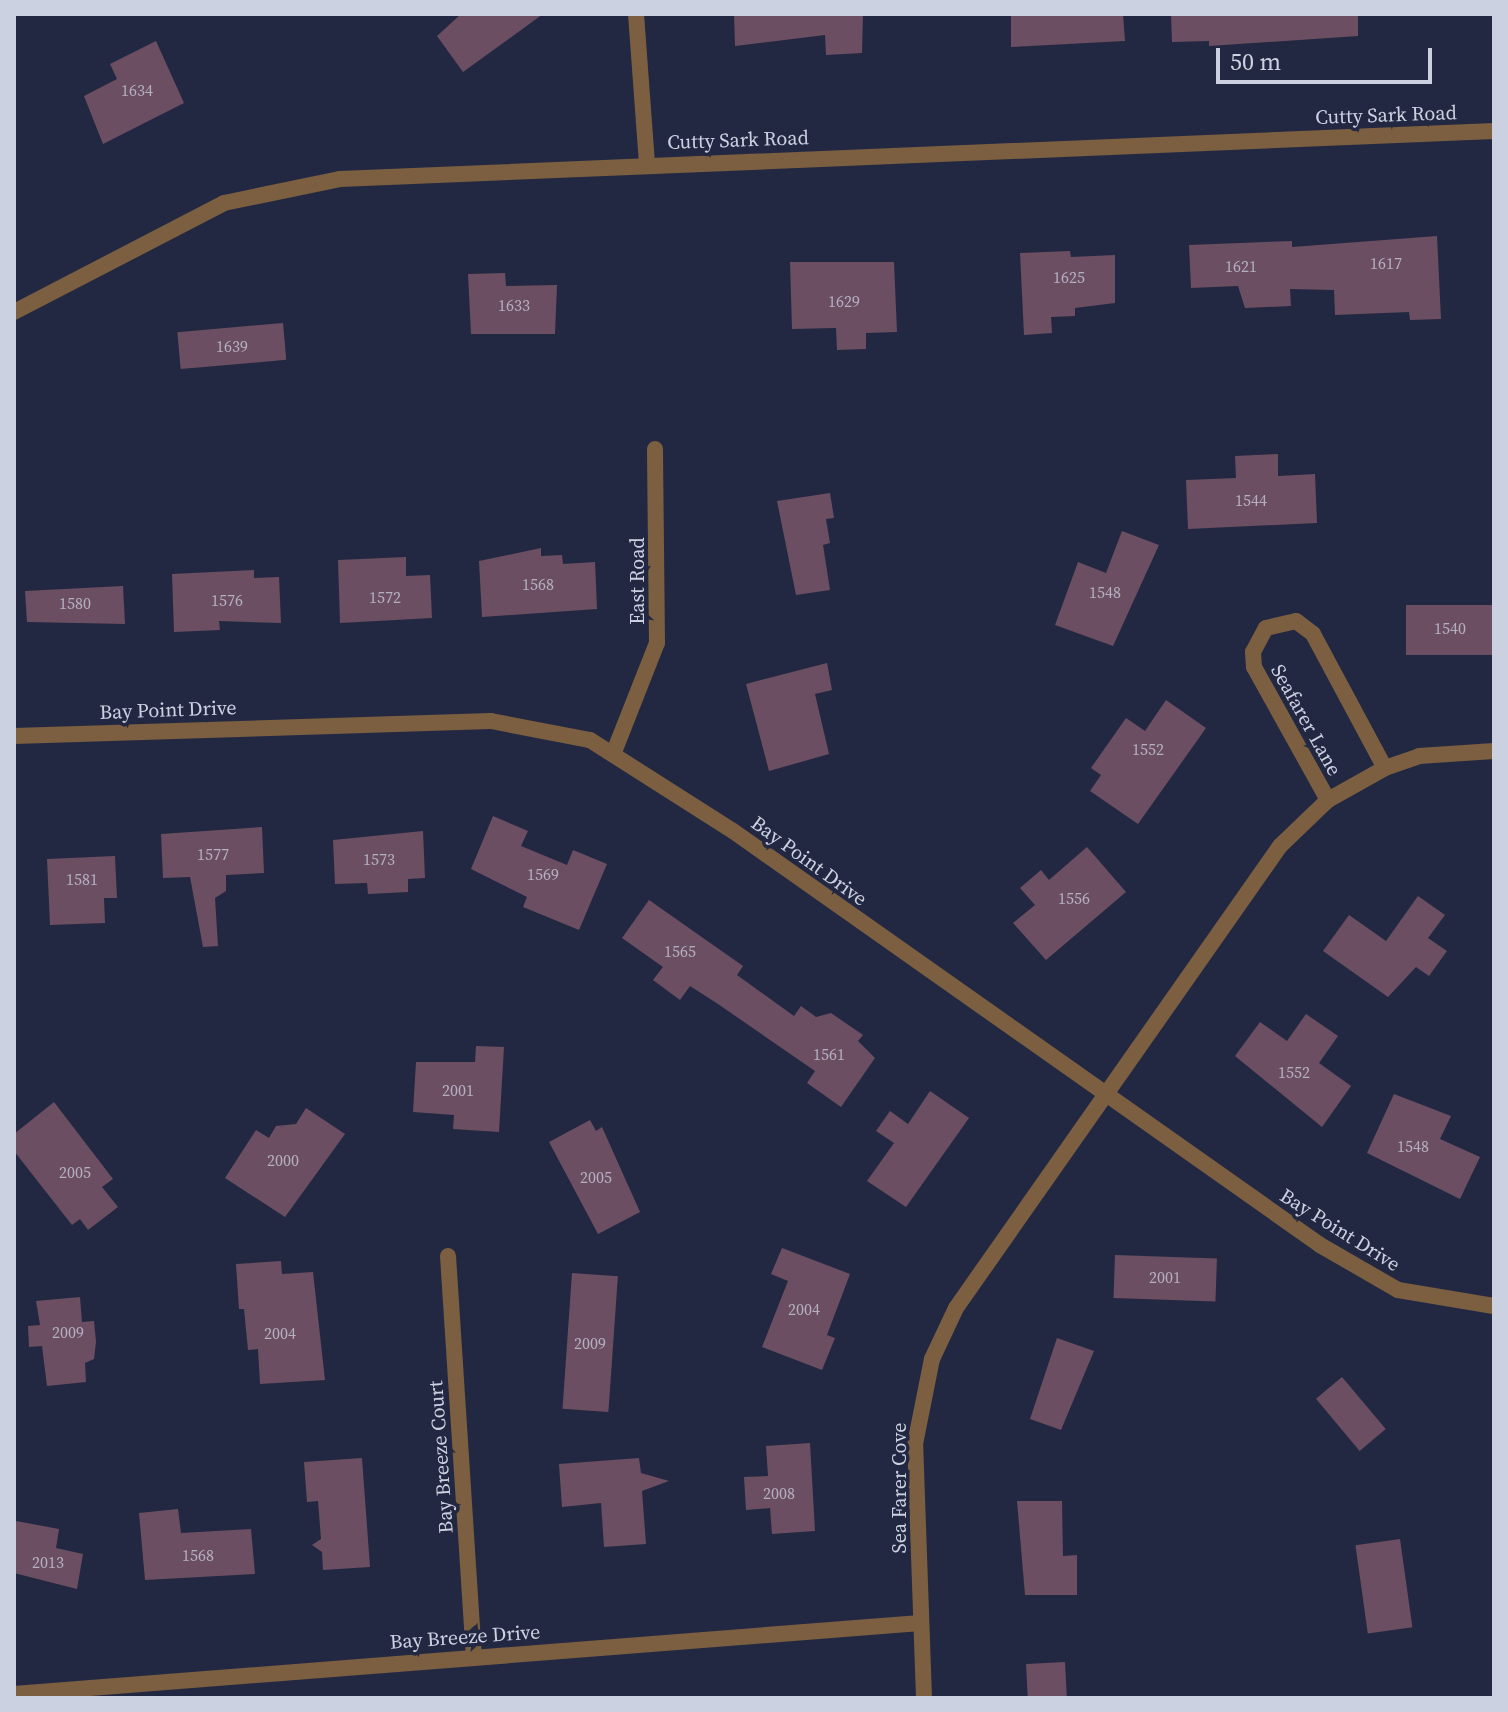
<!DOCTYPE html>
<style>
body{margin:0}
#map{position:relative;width:1508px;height:1712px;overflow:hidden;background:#232842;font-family:"Source Serif 4",serif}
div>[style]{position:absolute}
.building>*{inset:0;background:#6b4e61;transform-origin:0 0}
.minor>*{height:16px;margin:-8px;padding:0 8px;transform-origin:8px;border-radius:8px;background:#7b5f40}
span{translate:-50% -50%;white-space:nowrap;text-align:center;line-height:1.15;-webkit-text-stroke:7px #232842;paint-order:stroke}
.number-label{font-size:16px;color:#b4b0c2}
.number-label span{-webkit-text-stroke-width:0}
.street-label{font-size:20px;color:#ccd1e2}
.frame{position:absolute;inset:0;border:16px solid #ccd1e2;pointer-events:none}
.scale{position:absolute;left:1216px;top:48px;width:216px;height:36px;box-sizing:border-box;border:4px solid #ccd1e2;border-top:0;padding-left:10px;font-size:24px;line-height:28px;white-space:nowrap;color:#ccd1e2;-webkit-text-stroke:6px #232842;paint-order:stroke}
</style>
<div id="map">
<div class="building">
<div style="clip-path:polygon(461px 14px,543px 14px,463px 72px,437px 36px)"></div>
<div style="clip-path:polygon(734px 14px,863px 14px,862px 53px,826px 55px,825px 35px,735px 46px)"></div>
<div style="clip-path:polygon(1011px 14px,1123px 14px,1125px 41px,1011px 47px)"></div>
<div style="clip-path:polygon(1171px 14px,1358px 14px,1358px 36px,1209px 46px,1209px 41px,1172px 42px)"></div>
<div style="clip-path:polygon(156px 41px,184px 103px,103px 144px,84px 96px,117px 79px,110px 64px)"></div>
<div style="clip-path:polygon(1437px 236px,1441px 319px,1410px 320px,1409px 312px,1335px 315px,1334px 290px,1290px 289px,1291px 306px,1245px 308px,1238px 286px,1191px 288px,1189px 245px,1292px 241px,1292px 247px)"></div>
<div style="clip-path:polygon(1070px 251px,1071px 257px,1115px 255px,1115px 303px,1075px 308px,1075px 316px,1051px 317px,1052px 333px,1024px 335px,1020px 253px)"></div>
<div style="clip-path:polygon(790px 262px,894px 262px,897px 332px,866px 333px,866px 349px,837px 350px,836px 328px,792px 329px)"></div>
<div style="clip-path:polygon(505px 273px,506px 286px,557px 285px,555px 334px,471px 334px,468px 274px)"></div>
<div style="left:283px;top:323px;width:37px;height:106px;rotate:85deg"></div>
<div style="clip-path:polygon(1278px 454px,1278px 476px,1315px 474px,1317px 523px,1188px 529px,1186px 480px,1236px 478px,1235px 456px)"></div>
<div style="clip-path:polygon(830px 493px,834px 518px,826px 519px,830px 543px,823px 545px,830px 590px,796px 595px,777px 501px)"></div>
<div style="clip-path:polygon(1122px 531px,1159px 545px,1113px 646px,1055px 625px,1078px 562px,1106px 573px)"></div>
<div style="clip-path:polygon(541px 548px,541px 556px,562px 555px,563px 564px,595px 562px,597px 609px,482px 617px,479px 561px)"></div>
<div style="clip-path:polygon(406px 557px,406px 576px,430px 575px,432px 618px,340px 623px,338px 560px)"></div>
<div style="clip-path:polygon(254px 570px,254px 578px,279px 577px,281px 623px,219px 621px,220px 630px,174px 632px,172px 574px)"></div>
<div style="clip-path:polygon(123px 586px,125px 624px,27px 622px,25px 591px)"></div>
<div style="left:1406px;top:605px;width:88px;height:50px"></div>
<div style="clip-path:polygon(827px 663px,832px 690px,815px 694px,829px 754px,769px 771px,746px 684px)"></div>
<div style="clip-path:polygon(1166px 700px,1206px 728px,1138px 824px,1090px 791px,1101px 775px,1091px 768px,1126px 718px,1145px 731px)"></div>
<div style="clip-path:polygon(493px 816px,528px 831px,521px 846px,567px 865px,573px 850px,607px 864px,579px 930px,523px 907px,527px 897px,471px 869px)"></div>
<div style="clip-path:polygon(262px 827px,264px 873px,226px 875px,226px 891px,215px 898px,218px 946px,203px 947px,190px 877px,163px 878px,161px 834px)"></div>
<div style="clip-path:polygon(423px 831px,425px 878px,408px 879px,408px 892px,368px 894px,367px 883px,335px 884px,333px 840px)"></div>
<div style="clip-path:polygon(1087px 847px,1126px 892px,1046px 960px,1013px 923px,1035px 905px,1020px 888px,1041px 870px,1049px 880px)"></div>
<div style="clip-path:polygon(115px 856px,117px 898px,104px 898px,105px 923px,50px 925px,47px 859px)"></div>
<div style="clip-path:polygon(1418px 896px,1445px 915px,1428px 938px,1447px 951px,1429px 976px,1416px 967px,1388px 997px,1323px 951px,1349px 915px,1386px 941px)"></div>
<div style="clip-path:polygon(649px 900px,743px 966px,737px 975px,794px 1016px,801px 1006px,816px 1017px,831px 1013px,863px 1035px,858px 1041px,875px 1058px,841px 1107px,807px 1083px,815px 1071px,718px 1004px,690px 986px,680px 1000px,653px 980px,663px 967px,622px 938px)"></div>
<div style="clip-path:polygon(1306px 1014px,1338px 1036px,1319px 1063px,1351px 1086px,1322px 1127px,1235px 1056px,1260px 1022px,1287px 1041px)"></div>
<div style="clip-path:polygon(476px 1046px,504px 1047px,499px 1132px,453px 1129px,454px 1115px,413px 1112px,416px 1062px,475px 1062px)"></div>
<div style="clip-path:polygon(930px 1091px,969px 1118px,906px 1207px,867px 1181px,894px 1143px,876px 1131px,890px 1111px,908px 1124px)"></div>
<div style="clip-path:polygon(1394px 1094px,1451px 1116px,1440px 1139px,1480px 1157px,1460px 1199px,1367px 1153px)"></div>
<div style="clip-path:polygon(54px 1102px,113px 1179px,102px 1187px,118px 1207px,88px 1230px,80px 1219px,72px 1225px,14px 1151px,14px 1134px)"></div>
<div style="clip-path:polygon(306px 1108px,345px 1134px,285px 1217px,225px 1178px,256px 1130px,269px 1138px,276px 1126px,296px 1124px)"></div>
<div style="clip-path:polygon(590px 1120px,596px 1131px,602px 1127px,640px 1212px,598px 1234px,549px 1142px)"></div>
<div style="clip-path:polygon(782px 1248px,850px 1274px,827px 1335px,835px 1338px,822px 1370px,762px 1347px,788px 1281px,771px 1274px)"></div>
<div style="left:1115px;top:1255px;width:102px;height:43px;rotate:2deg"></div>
<div style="clip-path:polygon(281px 1261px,282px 1274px,313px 1272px,325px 1380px,260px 1384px,258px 1349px,248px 1350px,244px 1309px,239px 1309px,236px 1264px)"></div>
<div style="left:572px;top:1273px;width:46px;height:136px;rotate:4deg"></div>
<div style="clip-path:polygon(80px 1297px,82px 1322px,94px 1321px,96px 1342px,94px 1359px,85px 1363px,86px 1382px,47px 1386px,42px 1346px,29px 1347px,28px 1326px,40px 1325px,36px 1301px)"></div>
<div style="clip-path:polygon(1057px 1338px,1094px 1351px,1061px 1430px,1030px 1419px)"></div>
<div style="left:1342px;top:1377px;width:68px;height:34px;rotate:50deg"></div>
<div style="clip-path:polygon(810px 1443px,815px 1531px,772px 1534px,770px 1508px,746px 1510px,744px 1477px,768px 1476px,766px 1446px)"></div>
<div style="clip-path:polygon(362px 1458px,370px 1567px,323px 1570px,322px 1552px,312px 1545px,321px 1539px,318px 1501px,307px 1502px,304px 1462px)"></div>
<div style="clip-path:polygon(639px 1458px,641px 1473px,669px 1481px,642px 1491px,646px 1544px,604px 1547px,601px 1503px,562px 1507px,559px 1464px)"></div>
<div style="clip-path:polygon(1017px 1501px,1062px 1501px,1063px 1556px,1077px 1555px,1077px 1595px,1025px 1595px)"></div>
<div style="clip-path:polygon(178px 1509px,181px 1533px,251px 1529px,255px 1574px,145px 1580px,139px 1513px)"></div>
<div style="clip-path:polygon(16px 1521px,59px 1529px,56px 1548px,83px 1554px,77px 1589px,14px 1573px)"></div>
<div style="left:1400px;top:1539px;width:89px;height:45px;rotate:82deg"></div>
<div style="left:1065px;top:1662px;width:36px;height:39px;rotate:87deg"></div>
</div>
<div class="minor">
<div style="left:636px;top:14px;width:150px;rotate:85.8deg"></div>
<div style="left:14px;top:312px;width:237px;rotate:-27.4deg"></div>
<div style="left:224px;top:203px;width:118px;rotate:-11.7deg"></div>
<div style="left:340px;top:179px;width:1155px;rotate:-2.38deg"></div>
<div style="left:14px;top:736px;width:477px;rotate:-1.8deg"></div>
<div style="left:491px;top:721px;width:101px;rotate:10.9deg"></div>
<div style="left:590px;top:740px;width:169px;rotate:32.5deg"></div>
<div style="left:733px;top:831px;width:718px;rotate:35.19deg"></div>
<div style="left:1320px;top:1245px;width:90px;rotate:30deg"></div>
<div style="left:1398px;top:1290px;width:97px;rotate:9.5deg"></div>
<div style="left:614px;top:752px;width:117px;rotate:-68.5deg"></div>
<div style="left:657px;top:643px;width:194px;rotate:-90.6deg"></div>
<div style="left:1328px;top:800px;width:152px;rotate:-119.1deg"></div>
<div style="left:1254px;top:667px;width:15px;rotate:-94deg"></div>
<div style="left:1253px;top:652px;width:27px;rotate:-62deg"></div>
<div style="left:1266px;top:628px;width:31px;rotate:-13deg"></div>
<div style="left:1296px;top:621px;width:21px;rotate:37deg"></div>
<div style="left:1313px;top:634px;width:152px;rotate:61.8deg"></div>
<div style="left:448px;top:1256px;width:401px;rotate:86.3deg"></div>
<div style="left:14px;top:1694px;width:909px;rotate:-4.48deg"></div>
<div style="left:924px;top:1698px;width:254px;rotate:-92deg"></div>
<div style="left:915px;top:1444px;width:87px;rotate:-78.7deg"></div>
<div style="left:932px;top:1359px;width:56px;rotate:-64.8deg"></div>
<div style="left:956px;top:1308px;width:564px;rotate:-54.96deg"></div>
<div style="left:1280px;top:846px;width:66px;rotate:-43.8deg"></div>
<div style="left:1328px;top:800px;width:65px;rotate:-29.3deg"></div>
<div style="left:1385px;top:768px;width:36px;rotate:-19deg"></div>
<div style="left:1419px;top:756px;width:75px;rotate:-3.8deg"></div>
</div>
<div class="number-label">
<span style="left:137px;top:90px">1634</span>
<span style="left:1386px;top:263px">1617</span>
<span style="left:1241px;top:266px">1621</span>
<span style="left:1069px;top:277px">1625</span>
<span style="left:844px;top:301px">1629</span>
<span style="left:514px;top:305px">1633</span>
<span style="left:232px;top:346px">1639</span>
<span style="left:1251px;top:500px">1544</span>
<span style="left:538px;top:584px">1568</span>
<span style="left:1105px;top:592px">1548</span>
<span style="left:385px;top:597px">1572</span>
<span style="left:227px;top:600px">1576</span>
<span style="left:75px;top:603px">1580</span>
<span style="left:1450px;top:628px">1540</span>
<span style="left:1148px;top:749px">1552</span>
<span style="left:213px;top:854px">1577</span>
<span style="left:379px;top:859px">1573</span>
<span style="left:543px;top:874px">1569</span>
<span style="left:82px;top:879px">1581</span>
<span style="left:1074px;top:898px">1556</span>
<span style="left:680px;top:951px">1565</span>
<span style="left:829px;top:1054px">1561</span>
<span style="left:1294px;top:1072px">1552</span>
<span style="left:458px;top:1090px">2001</span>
<span style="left:1413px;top:1146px">1548</span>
<span style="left:283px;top:1160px">2000</span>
<span style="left:75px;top:1172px">2005</span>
<span style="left:596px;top:1177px">2005</span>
<span style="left:1165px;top:1277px">2001</span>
<span style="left:804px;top:1309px">2004</span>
<span style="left:68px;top:1332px">2009</span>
<span style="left:280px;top:1333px">2004</span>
<span style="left:590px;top:1343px">2009</span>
<span style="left:779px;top:1493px">2008</span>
<span style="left:198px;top:1555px">1568</span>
<span style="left:48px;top:1562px">2013</span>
</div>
<div class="street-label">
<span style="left:1386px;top:115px;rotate:-2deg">Cutty Sark Road</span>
<span style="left:738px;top:140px;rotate:-2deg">Cutty Sark Road</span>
<span style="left:637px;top:581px;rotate:-90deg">East Road</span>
<span style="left:168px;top:710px;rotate:-2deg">Bay Point Drive</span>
<span style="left:1306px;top:720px;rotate:61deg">Seafarer Lane</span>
<span style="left:809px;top:861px;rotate:36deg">Bay Point Drive</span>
<span style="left:1340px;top:1230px;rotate:32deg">Bay Point Drive</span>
<span style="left:441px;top:1457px;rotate:-94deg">Bay Breeze Court</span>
<span style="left:899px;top:1488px;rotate:-90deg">Sea Farer Cove</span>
<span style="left:465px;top:1637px;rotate:-4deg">Bay Breeze Drive</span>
</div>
<div class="frame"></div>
<div class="scale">50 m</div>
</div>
